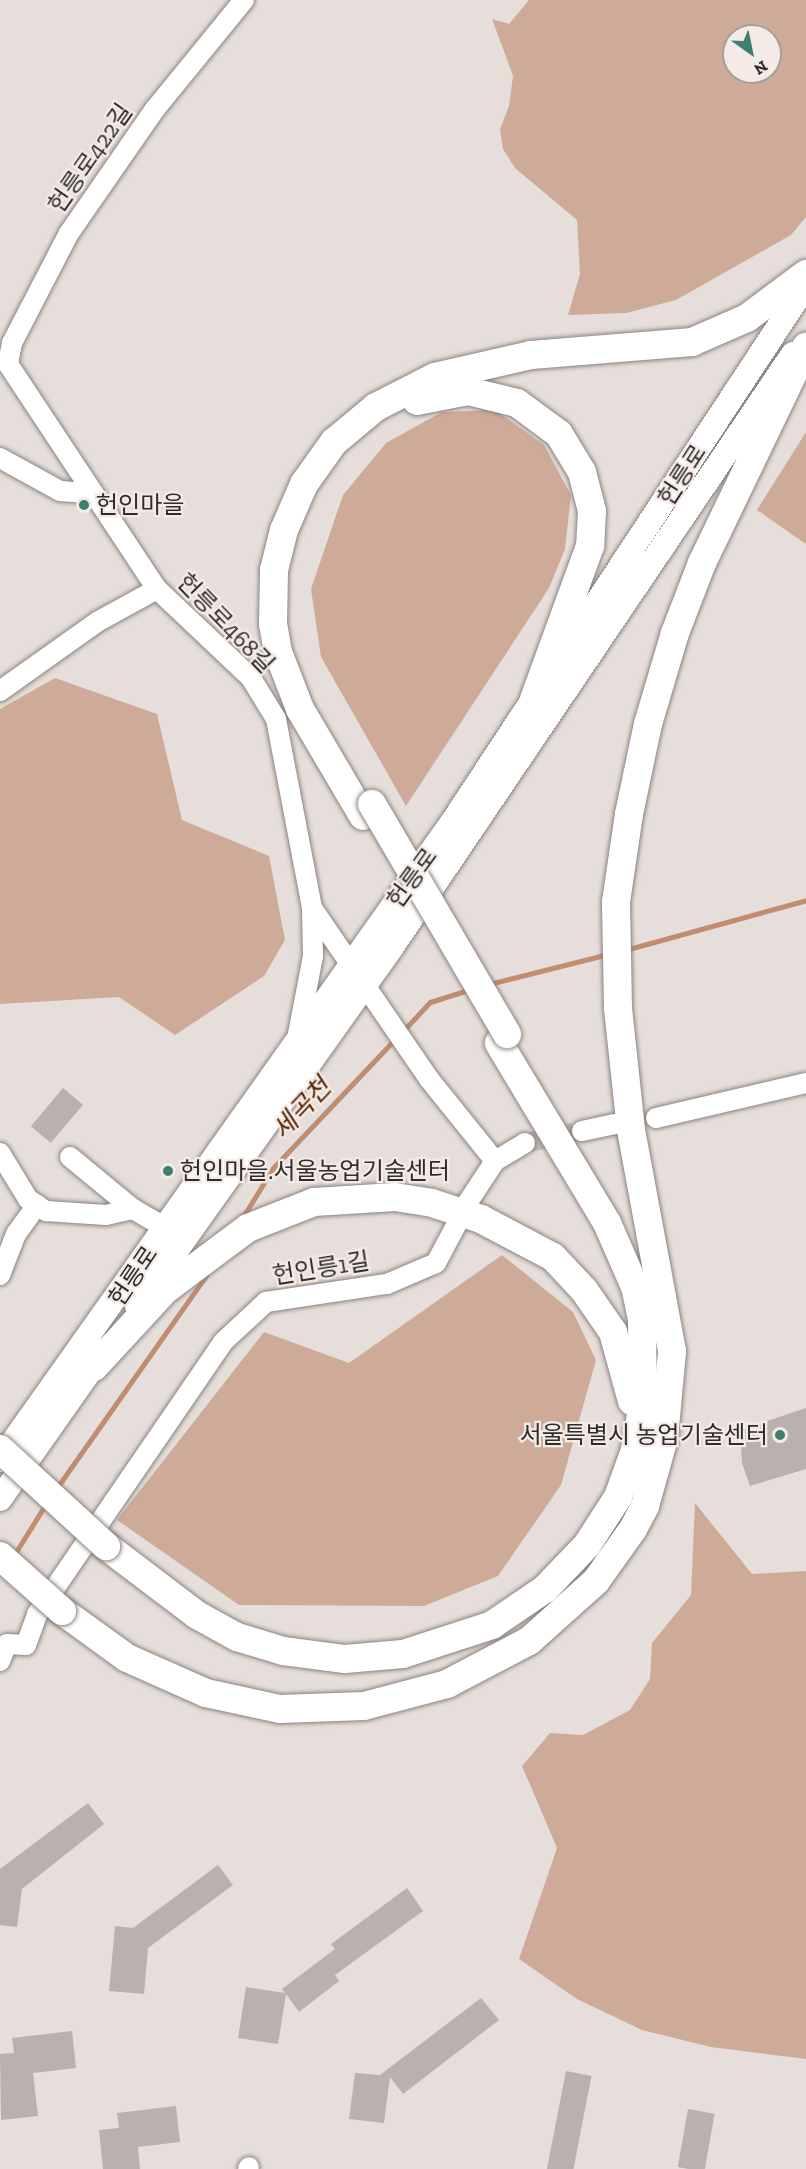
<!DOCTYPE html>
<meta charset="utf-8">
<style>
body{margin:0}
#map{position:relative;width:806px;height:2169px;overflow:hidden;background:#e6deda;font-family:"Zilla Slab","Noto Sans KR",serif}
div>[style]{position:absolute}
.green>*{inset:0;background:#cdab98}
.stream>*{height:5px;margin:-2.5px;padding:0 2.5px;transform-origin:2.5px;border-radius:2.5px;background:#c08d70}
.building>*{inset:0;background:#b9b1ad;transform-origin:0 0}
.minor-tunnel>*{height:20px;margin-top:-10px;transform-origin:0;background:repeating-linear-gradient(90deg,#c1bab7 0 20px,transparent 0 30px)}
.roads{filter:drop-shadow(0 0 2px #8b837f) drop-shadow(0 0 2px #8b837f)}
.minor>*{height:20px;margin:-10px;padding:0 10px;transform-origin:10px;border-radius:10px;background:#fff}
.major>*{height:24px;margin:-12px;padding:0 12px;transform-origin:12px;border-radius:12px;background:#fff}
.highway>*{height:28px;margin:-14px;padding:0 14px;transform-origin:14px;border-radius:14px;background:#fff}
.bridges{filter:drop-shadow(0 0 2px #8b837f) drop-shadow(0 0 2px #8b837f)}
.highway-bridge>*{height:28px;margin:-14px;padding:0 14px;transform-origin:14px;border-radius:14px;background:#fff}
.dots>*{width:16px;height:16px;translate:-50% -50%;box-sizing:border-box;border:3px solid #f4ebe7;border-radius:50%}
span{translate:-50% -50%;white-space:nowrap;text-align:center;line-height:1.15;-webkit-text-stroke:4.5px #f4ebe7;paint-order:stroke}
.street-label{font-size:24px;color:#2f2c2b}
.poi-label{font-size:24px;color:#2f2c2b}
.left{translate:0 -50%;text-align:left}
.right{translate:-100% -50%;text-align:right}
.water-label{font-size:26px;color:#542401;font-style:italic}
.north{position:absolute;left:722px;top:24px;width:60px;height:60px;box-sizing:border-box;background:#f4ebe7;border:2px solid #a59f9c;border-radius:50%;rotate:147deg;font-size:16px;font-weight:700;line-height:24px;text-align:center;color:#2f2c2b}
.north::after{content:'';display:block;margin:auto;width:21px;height:27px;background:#3e7f70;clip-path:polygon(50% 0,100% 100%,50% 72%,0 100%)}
</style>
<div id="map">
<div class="green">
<div style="clip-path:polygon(evenodd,529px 0,806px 0,806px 217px,791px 235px,676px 300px,626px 313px,568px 315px,580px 274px,577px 220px,515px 168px,503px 149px,500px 129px,509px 106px,513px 76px,492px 19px,509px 24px,529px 0,734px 36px,770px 36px,770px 72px,734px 72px,734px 36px)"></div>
<div style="clip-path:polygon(495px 410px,544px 445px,571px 495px,565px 549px,549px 588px,406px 806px,321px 657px,311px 589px,343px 495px,386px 443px,442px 412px)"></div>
<div style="clip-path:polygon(806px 432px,806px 544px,757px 510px)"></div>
<div style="clip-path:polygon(55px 678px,157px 714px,182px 820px,269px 856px,285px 940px,264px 976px,175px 1035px,119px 997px,0 1004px,0 709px)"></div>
<div style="clip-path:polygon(502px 1255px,573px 1312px,596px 1360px,561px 1485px,498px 1576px,424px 1606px,239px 1605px,117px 1520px,264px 1332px,349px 1363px)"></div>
<div style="clip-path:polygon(695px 1503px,752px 1574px,806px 1571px,806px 2059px,711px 2047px,642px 2030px,577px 1999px,519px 1959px,557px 1848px,522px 1766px,550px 1733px,583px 1735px,630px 1710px,650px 1679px,652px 1643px,691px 1595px)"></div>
</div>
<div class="stream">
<div style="left:625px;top:950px;width:188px;rotate:-15.4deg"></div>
<div style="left:489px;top:984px;width:123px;rotate:-14.1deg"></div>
<div style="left:402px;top:1032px;width:41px;rotate:-47deg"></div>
<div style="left:430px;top:1002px;width:43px;rotate:-17.6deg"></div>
<div style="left:241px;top:1220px;width:61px;rotate:-58.4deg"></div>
<div style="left:273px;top:1168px;width:179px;rotate:-46.6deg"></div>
<div style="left:56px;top:1489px;width:263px;rotate:-54.9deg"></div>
<div style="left:14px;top:1555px;width:62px;rotate:-58.1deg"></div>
</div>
<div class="building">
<div style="left:63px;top:1088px;width:26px;height:50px;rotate:40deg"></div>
<div style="clip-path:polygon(806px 1408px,806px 1469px,750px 1486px,742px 1463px,740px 1430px)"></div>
<div style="clip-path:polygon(88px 1803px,104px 1824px,22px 1889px,17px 1927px,0 1925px,0 1869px)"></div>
<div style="clip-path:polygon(218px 1865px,233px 1885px,148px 1948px,144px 1994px,109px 1991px,115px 1926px,133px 1928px)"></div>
<div style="clip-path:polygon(407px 1888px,423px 1911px,335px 1975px,339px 1981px,299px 2012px,286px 1994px,278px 2044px,238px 2038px,246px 1987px,285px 1993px,282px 1989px,335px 1949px,331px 1944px)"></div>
<div style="clip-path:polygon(481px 1998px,499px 2020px,403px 2094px,390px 2077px,384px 2123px,349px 2119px,355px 2073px,380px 2075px)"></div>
<div style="clip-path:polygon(72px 2031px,76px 2068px,33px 2073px,38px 2116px,1px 2120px,0 2054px,14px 2053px,12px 2038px)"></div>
<div style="left:566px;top:2071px;width:26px;height:100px;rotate:11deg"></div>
<div style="clip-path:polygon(176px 2106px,180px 2142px,138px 2147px,140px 2169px,103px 2169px,99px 2130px,119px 2128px,117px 2113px)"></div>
<div style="left:688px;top:2109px;width:27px;height:59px;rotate:10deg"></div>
</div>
<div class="minor-tunnel">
<div style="left:525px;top:1143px;width:58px;rotate:-11.9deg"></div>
</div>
<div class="roads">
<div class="minor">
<div style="left:244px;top:0;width:141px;rotate:129.2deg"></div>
<div style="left:155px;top:109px;width:151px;rotate:124.7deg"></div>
<div style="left:69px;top:233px;width:124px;rotate:117.4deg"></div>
<div style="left:12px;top:343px;width:21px;rotate:101deg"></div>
<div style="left:8px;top:364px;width:270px;rotate:56.5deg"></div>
<div style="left:157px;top:589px;width:129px;rotate:43.4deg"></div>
<div style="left:251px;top:678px;width:48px;rotate:58.6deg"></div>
<div style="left:276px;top:719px;width:192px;rotate:79.2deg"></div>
<div style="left:312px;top:908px;width:48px;rotate:88.8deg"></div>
<div style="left:313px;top:956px;width:79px;rotate:100.9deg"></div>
<div style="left:0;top:458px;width:68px;rotate:28.8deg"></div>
<div style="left:60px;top:491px;width:31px;rotate:4deg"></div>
<div style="left:0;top:691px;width:119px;rotate:-35.4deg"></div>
<div style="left:97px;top:622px;width:68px;rotate:-28.8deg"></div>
<div style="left:312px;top:908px;width:207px;rotate:55.6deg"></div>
<div style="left:429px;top:1079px;width:105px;rotate:51.2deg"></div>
<div style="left:656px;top:1118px;width:154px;rotate:-13.1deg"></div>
<div style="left:582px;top:1131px;width:33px;rotate:-12deg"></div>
<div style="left:0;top:1153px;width:54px;rotate:58.7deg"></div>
<div style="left:28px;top:1199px;width:22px;rotate:34deg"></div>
<div style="left:46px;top:1211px;width:60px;rotate:3.8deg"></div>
<div style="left:106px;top:1215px;width:28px;rotate:-13deg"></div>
<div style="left:70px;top:1157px;width:82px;rotate:39.5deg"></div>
<div style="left:133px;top:1209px;width:38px;rotate:30deg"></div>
<div style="left:464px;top:1208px;width:56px;rotate:-56.6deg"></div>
<div style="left:495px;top:1161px;width:35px;rotate:-31deg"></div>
<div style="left:0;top:1275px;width:44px;rotate:-68.7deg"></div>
<div style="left:16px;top:1234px;width:36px;rotate:-54deg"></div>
<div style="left:0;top:1661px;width:18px;rotate:-68deg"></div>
<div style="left:7px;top:1644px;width:19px;rotate:3deg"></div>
<div style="left:26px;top:1645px;width:33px;rotate:-70deg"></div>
<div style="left:37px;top:1614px;width:330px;rotate:-55.6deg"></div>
<div style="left:223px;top:1342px;width:59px;rotate:-42.9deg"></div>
<div style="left:266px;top:1302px;width:122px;rotate:-8.5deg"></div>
<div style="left:387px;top:1284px;width:53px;rotate:-23.2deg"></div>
<div style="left:436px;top:1263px;width:53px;rotate:-62deg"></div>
<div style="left:248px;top:2169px;width:2px;rotate:-63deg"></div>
</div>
<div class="major">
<div style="left:137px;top:1306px;width:440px;rotate:-54.6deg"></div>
<div style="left:392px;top:947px;width:716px;rotate:-55.93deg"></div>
<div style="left:0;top:1460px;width:783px;rotate:-54.67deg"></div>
<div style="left:453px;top:821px;width:642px;rotate:-56.63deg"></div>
<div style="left:0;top:1499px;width:181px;rotate:-54.9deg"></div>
</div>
<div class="highway">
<div style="left:417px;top:401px;width:52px;rotate:-11.1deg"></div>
<div style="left:468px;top:391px;width:50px;rotate:13.8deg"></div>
<div style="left:517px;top:403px;width:52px;rotate:36.4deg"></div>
<div style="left:559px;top:434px;width:44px;rotate:58.8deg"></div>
<div style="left:582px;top:472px;width:40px;rotate:75.6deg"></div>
<div style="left:592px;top:511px;width:35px;rotate:93deg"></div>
<div style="left:590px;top:546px;width:163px;rotate:110.1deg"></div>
<div style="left:363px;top:816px;width:124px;rotate:-120.5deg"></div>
<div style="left:300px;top:709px;width:61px;rotate:-111.1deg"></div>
<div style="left:278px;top:652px;width:28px;rotate:-100deg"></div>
<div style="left:273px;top:624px;width:54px;rotate:-88.9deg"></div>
<div style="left:274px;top:570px;width:41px;rotate:-76deg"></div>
<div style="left:284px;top:530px;width:50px;rotate:-66.5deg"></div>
<div style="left:304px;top:484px;width:52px;rotate:-54.5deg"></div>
<div style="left:334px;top:442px;width:55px;rotate:-39.8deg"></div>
<div style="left:376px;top:407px;width:66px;rotate:-27deg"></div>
<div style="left:435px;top:377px;width:98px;rotate:-12.9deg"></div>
<div style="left:531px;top:355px;width:162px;rotate:-4.6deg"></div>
<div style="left:692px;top:342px;width:60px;rotate:-23.6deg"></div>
<div style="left:747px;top:318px;width:74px;rotate:-36.7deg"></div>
<div style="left:94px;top:1367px;width:105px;rotate:-47.3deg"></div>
<div style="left:165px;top:1290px;width:104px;rotate:-36.8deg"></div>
<div style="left:248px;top:1228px;width:71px;rotate:-21.5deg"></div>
<div style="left:314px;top:1202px;width:81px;rotate:-3.5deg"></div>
<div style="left:395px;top:1197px;width:37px;rotate:9deg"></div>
<div style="left:432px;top:1203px;width:52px;rotate:18.1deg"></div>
<div style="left:481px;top:1219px;width:81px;rotate:27.8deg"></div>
<div style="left:553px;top:1257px;width:45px;rotate:46.8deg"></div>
<div style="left:584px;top:1290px;width:51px;rotate:55.4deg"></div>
<div style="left:613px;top:1332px;width:72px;rotate:74.6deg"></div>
<div style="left:106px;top:1546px;width:114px;rotate:37.2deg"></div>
<div style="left:197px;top:1615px;width:46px;rotate:28.8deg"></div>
<div style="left:237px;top:1637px;width:48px;rotate:16.9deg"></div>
<div style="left:283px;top:1651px;width:63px;rotate:7.4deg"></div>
<div style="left:345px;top:1659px;width:58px;rotate:-4.9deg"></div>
<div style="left:403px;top:1654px;width:94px;rotate:-18deg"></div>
<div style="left:492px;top:1625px;width:64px;rotate:-34.2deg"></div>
<div style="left:545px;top:1589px;width:61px;rotate:-46.3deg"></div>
<div style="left:587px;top:1545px;width:57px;rotate:-57.1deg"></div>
<div style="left:618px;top:1497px;width:50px;rotate:-70.1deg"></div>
<div style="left:635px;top:1450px;width:48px;rotate:-80.3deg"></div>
<div style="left:643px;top:1403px;width:84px;rotate:-90.7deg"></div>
<div style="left:642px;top:1319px;width:33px;rotate:-102deg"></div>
<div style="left:635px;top:1287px;width:70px;rotate:-113.6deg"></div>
<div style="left:607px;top:1223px;width:210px;rotate:-121deg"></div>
<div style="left:62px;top:1611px;width:80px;rotate:35.9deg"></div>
<div style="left:127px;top:1658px;width:86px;rotate:23.9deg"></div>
<div style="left:206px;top:1693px;width:76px;rotate:12.2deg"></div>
<div style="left:280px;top:1709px;width:84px;rotate:-2deg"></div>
<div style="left:364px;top:1706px;width:86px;rotate:-14.8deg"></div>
<div style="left:447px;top:1684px;width:93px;rotate:-27.7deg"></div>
<div style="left:529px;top:1641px;width:90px;rotate:-41.8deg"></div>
<div style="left:596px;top:1581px;width:64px;rotate:-54.6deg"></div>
<div style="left:633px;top:1529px;width:26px;rotate:-62deg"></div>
<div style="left:645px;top:1506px;width:71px;rotate:-74.4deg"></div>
<div style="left:664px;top:1438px;width:87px;rotate:-84.7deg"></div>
<div style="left:672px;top:1351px;width:225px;rotate:-100.5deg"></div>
<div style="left:631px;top:1130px;width:123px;rotate:-96.1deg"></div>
<div style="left:618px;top:1008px;width:106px;rotate:-91.1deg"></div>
<div style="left:616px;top:902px;width:89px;rotate:-81.6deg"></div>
<div style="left:629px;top:814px;width:92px;rotate:-78.1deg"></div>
<div style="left:648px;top:724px;width:95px;rotate:-73.5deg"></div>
<div style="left:675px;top:633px;width:75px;rotate:-68.9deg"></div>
<div style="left:702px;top:563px;width:240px;rotate:-64.3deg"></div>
</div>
</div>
<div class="bridges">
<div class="highway-bridge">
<div style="left:372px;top:804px;width:267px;rotate:59.6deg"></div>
<div style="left:0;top:1449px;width:144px;rotate:42.5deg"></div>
<div style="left:0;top:1556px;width:83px;rotate:41.6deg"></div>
</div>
</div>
<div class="dots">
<div style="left:84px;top:505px;background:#3e7f70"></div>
<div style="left:168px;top:1171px;background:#3e7f70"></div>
<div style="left:780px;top:1435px;background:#3e7f70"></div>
</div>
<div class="street-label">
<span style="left:90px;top:158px;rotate:-55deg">헌릉로422길</span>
<span style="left:682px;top:475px;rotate:-57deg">헌릉로</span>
<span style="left:226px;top:623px;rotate:46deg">헌릉로468길</span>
<span style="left:412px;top:878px;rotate:-54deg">헌릉로</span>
<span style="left:321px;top:1268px;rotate:-9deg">헌인릉1길</span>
<span style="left:133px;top:1276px;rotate:-56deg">헌릉로</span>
</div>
<div class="poi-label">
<span class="left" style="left:96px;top:505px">헌인마을</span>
<span class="left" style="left:180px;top:1171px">헌인마을.서울농업기술센터</span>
<span class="right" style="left:768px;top:1435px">서울특별시 농업기술센터</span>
</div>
<div class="water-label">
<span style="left:302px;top:1109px;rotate:-47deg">세곡천</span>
</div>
<div class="north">N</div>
</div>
